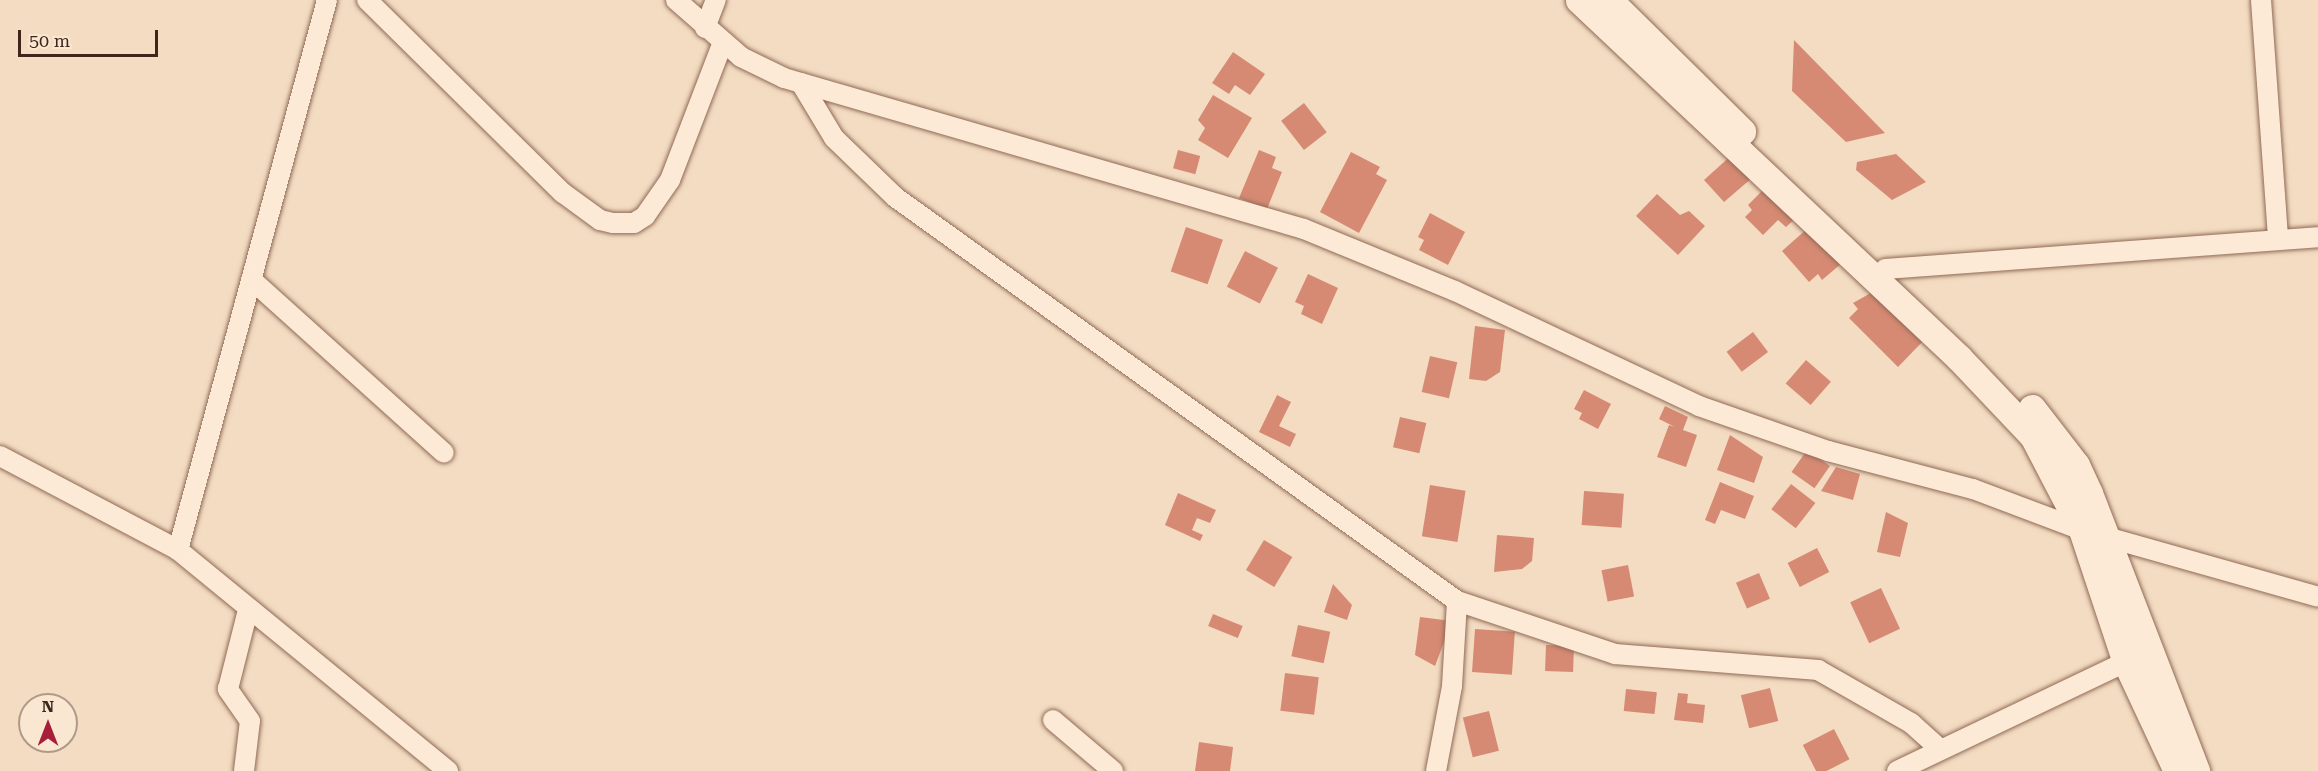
<!DOCTYPE html>
<style>
body{margin:0}
#map{position:relative;width:2318px;height:771px;overflow:hidden;background:#f3dcc2;font-family:"Roboto Serif",serif}
div>[style]{position:absolute}
.building>*{inset:0;background:#d68a73;transform-origin:0 0}
.roads{filter:drop-shadow(0 0 2px #906a56) drop-shadow(0 0 2px #906a56)}
.street>*{height:20px;margin:-10px;padding:0 10px;transform-origin:10px;border-radius:10px;background:#fdead6}
.secondary>*{height:27px;margin:-13.5px;padding:0 13.5px;transform-origin:13.5px;border-radius:13.5px;background:#fdead6}
span{translate:-50% -50%;white-space:nowrap;text-align:center;line-height:1.15;-webkit-text-stroke:6px #fae7d2;paint-order:stroke}
.north{position:absolute;left:18px;top:693px;width:60px;height:60px;box-sizing:border-box;background:#fae7d2;border:2px solid #af9a89;border-radius:50%;rotate:0deg;font-size:16px;font-weight:700;line-height:24px;text-align:center;color:#3e261c}
.north::after{content:'';display:block;margin:auto;width:21px;height:27px;background:#a71e38;clip-path:polygon(50% 0,100% 100%,50% 72%,0 100%)}
.scale{position:absolute;left:18px;top:30px;width:140px;height:27px;box-sizing:border-box;border:3px solid #3e261c;border-top:0;padding-left:8px;font-size:18px;line-height:21px;white-space:nowrap;color:#3e261c;-webkit-text-stroke:4px #fae7d2;paint-order:stroke}
</style>
<div id="map">
<div class="building">
<div style="clip-path:polygon(1794px 40px,1885px 133px,1846px 142px,1792px 91px)"></div>
<div style="clip-path:polygon(1233px 52px,1265px 74px,1250px 95px,1235px 85px,1229px 94px,1212px 83px)"></div>
<div style="clip-path:polygon(1213px 95px,1252px 118px,1228px 158px,1198px 140px,1205px 128px,1198px 120px)"></div>
<div style="left:1304px;top:103px;width:37px;height:29px;rotate:52deg"></div>
<div style="left:1178px;top:150px;width:23px;height:19px;rotate:15deg"></div>
<div style="clip-path:polygon(1259px 150px,1276px 157px,1272px 168px,1282px 172px,1267px 209px,1239px 198px)"></div>
<div style="clip-path:polygon(1351px 152px,1380px 167px,1376px 174px,1387px 180px,1359px 233px,1320px 212px)"></div>
<div style="clip-path:polygon(1735px 152px,1752px 178px,1724px 202px,1704px 180px)"></div>
<div style="clip-path:polygon(1896px 154px,1926px 182px,1892px 200px,1856px 170px,1857px 162px)"></div>
<div style="clip-path:polygon(1768px 185px,1798px 216px,1786px 227px,1778px 220px,1763px 235px,1745px 217px,1752px 210px,1748px 205px)"></div>
<div style="clip-path:polygon(1657px 194px,1680px 215px,1689px 211px,1705px 226px,1678px 255px,1636px 216px)"></div>
<div style="clip-path:polygon(1430px 213px,1465px 232px,1448px 265px,1419px 250px,1424px 240px,1418px 237px)"></div>
<div style="left:1186px;top:227px;width:39px;height:47px;rotate:19deg"></div>
<div style="clip-path:polygon(1809px 227px,1842px 263px,1822px 280px,1818px 274px,1809px 282px,1782px 251px)"></div>
<div style="left:1245px;top:251px;width:37px;height:40px;rotate:27deg"></div>
<div style="clip-path:polygon(1308px 274px,1338px 288px,1322px 324px,1301px 314px,1304px 306px,1295px 302px)"></div>
<div style="clip-path:polygon(1878px 289px,1927px 337px,1898px 367px,1849px 318px,1858px 309px,1853px 303px)"></div>
<div style="clip-path:polygon(1475px 326px,1505px 330px,1500px 372px,1486px 381px,1469px 379px)"></div>
<div style="left:1753px;top:332px;width:25px;height:33px;rotate:53deg"></div>
<div style="left:1430px;top:356px;width:28px;height:37px;rotate:13deg"></div>
<div style="left:1806px;top:360px;width:33px;height:31px;rotate:41deg"></div>
<div style="clip-path:polygon(1584px 390px,1611px 404px,1598px 429px,1579px 419px,1582px 413px,1574px 409px)"></div>
<div style="clip-path:polygon(1277px 395px,1291px 402px,1279px 426px,1296px 434px,1290px 447px,1259px 432px)"></div>
<div style="clip-path:polygon(1665px 406px,1688px 417px,1683px 430px,1697px 435px,1686px 467px,1657px 457px,1669px 425px,1675px 427px,1659px 419px)"></div>
<div style="left:1400px;top:417px;width:27px;height:31px;rotate:13deg"></div>
<div style="clip-path:polygon(1730px 435px,1763px 457px,1754px 483px,1717px 470px)"></div>
<div style="left:1807px;top:450px;width:28px;height:27px;rotate:35deg"></div>
<div style="clip-path:polygon(1836px 467px,1860px 474px,1853px 500px,1821px 491px)"></div>
<div style="clip-path:polygon(1720px 482px,1754px 496px,1745px 519px,1721px 510px,1715px 524px,1705px 520px)"></div>
<div style="left:1791px;top:484px;width:31px;height:32px;rotate:38deg"></div>
<div style="left:1430px;top:485px;width:36px;height:52px;rotate:9deg"></div>
<div style="left:1584px;top:491px;width:40px;height:34px;rotate:4deg"></div>
<div style="clip-path:polygon(1178px 493px,1216px 510px,1210px 523px,1197px 518px,1192px 530px,1203px 535px,1200px 541px,1165px 525px)"></div>
<div style="clip-path:polygon(1886px 512px,1908px 523px,1900px 557px,1877px 552px)"></div>
<div style="clip-path:polygon(1497px 535px,1534px 538px,1532px 561px,1522px 569px,1494px 572px)"></div>
<div style="left:1264px;top:540px;width:33px;height:35px;rotate:31deg"></div>
<div style="left:1817px;top:548px;width:27px;height:33px;rotate:63deg"></div>
<div style="left:1628px;top:565px;width:32px;height:27px;rotate:79deg"></div>
<div style="left:1759px;top:573px;width:28px;height:25px;rotate:67deg"></div>
<div style="clip-path:polygon(1333px 584px,1352px 605px,1347px 620px,1324px 612px)"></div>
<div style="left:1881px;top:588px;width:45px;height:34px;rotate:65deg"></div>
<div style="left:1213px;top:614px;width:32px;height:13px;rotate:22deg"></div>
<div style="clip-path:polygon(1420px 617px,1452px 621px,1435px 666px,1415px 655px)"></div>
<div style="left:1298px;top:625px;width:33px;height:32px;rotate:12deg"></div>
<div style="left:1475px;top:629px;width:40px;height:43px;rotate:4deg"></div>
<div style="left:1546px;top:645px;width:28px;height:26px;rotate:2deg"></div>
<div style="left:1285px;top:673px;width:34px;height:38px;rotate:7deg"></div>
<div style="left:1770px;top:688px;width:34px;height:30px;rotate:76deg"></div>
<div style="left:1626px;top:689px;width:31px;height:22px;rotate:6deg"></div>
<div style="clip-path:polygon(1678px 693px,1688px 694px,1687px 703px,1705px 705px,1703px 723px,1674px 720px)"></div>
<div style="left:1489px;top:711px;width:41px;height:27px;rotate:76deg"></div>
<div style="left:1834px;top:729px;width:34px;height:35px;rotate:63deg"></div>
<div style="clip-path:polygon(1199px 742px,1233px 747px,1230px 771px,1195px 771px)"></div>
</div>
<div class="roads">
<div class="street">
<div style="left:327px;top:0;width:570px;rotate:105.16deg"></div>
<div style="left:178px;top:550px;width:349px;rotate:39.3deg"></div>
<div style="left:367px;top:0;width:275px;rotate:44.6deg"></div>
<div style="left:563px;top:193px;width:46px;rotate:36.1deg"></div>
<div style="left:600px;top:220px;width:13px;rotate:13deg"></div>
<div style="left:613px;top:223px;width:21px"></div>
<div style="left:634px;top:223px;width:13px;rotate:-32deg"></div>
<div style="left:645px;top:216px;width:44px;rotate:-55.2deg"></div>
<div style="left:670px;top:180px;width:148px;rotate:-69deg"></div>
<div style="left:676px;top:0;width:86px;rotate:41.2deg"></div>
<div style="left:741px;top:57px;width:48px;rotate:26deg"></div>
<div style="left:784px;top:78px;width:541px;rotate:16.19deg"></div>
<div style="left:1304px;top:229px;width:163px;rotate:22.3deg"></div>
<div style="left:1455px;top:291px;width:270px;rotate:25.2deg"></div>
<div style="left:1699px;top:406px;width:137px;rotate:19.2deg"></div>
<div style="left:1828px;top:451px;width:150px;rotate:14.7deg"></div>
<div style="left:1973px;top:489px;width:116px;rotate:20.6deg"></div>
<div style="left:2082px;top:530px;width:245px;rotate:15.8deg"></div>
<div style="left:2261px;top:0;width:239px;rotate:85.9deg"></div>
<div style="left:705px;top:28px;width:30px;rotate:-69deg"></div>
<div style="left:801px;top:83px;width:64px;rotate:59deg"></div>
<div style="left:834px;top:138px;width:85px;rotate:44deg"></div>
<div style="left:895px;top:197px;width:692px;rotate:35.71deg"></div>
<div style="left:1457px;top:601px;width:167px;rotate:18.5deg"></div>
<div style="left:1615px;top:654px;width:204px;rotate:4.5deg"></div>
<div style="left:1818px;top:670px;width:107px;rotate:29.7deg"></div>
<div style="left:1911px;top:723px;width:39px;rotate:42deg"></div>
<div style="left:1885px;top:269px;width:434px;rotate:-4.2deg"></div>
<div style="left:252px;top:280px;width:258px;rotate:42deg"></div>
<div style="left:0;top:456px;width:201px;rotate:27.8deg"></div>
<div style="left:1053px;top:720px;width:79px;rotate:40.4deg"></div>
<div style="left:244px;top:771px;width:50px;rotate:-83.2deg"></div>
<div style="left:250px;top:721px;width:39px;rotate:-125deg"></div>
<div style="left:228px;top:689px;width:81px;rotate:-75.8deg"></div>
<div style="left:1436px;top:771px;width:86px;rotate:-79.3deg"></div>
<div style="left:1452px;top:686px;width:85px;rotate:-86.6deg"></div>
<div style="left:1897px;top:771px;width:254px;rotate:-25.5deg"></div>
</div>
<div class="secondary">
<div style="left:1579px;top:0;width:522px;rotate:43.29deg"></div>
<div style="left:1959px;top:358px;width:108px;rotate:46.5deg"></div>
<div style="left:2033px;top:436px;width:106px;rotate:62.5deg"></div>
<div style="left:2082px;top:530px;width:139px;rotate:71.6deg"></div>
<div style="left:2126px;top:662px;width:120px;rotate:64.9deg"></div>
<div style="left:1609px;top:0;width:187px;rotate:44.6deg"></div>
<div style="left:2032px;top:408px;width:72px;rotate:52.3deg"></div>
<div style="left:2076px;top:465px;width:31px;rotate:65deg"></div>
<div style="left:2089px;top:493px;width:298px;rotate:68.9deg"></div>
</div>
</div>
<div class="north">N</div>
<div class="scale">50 m</div>
</div>
